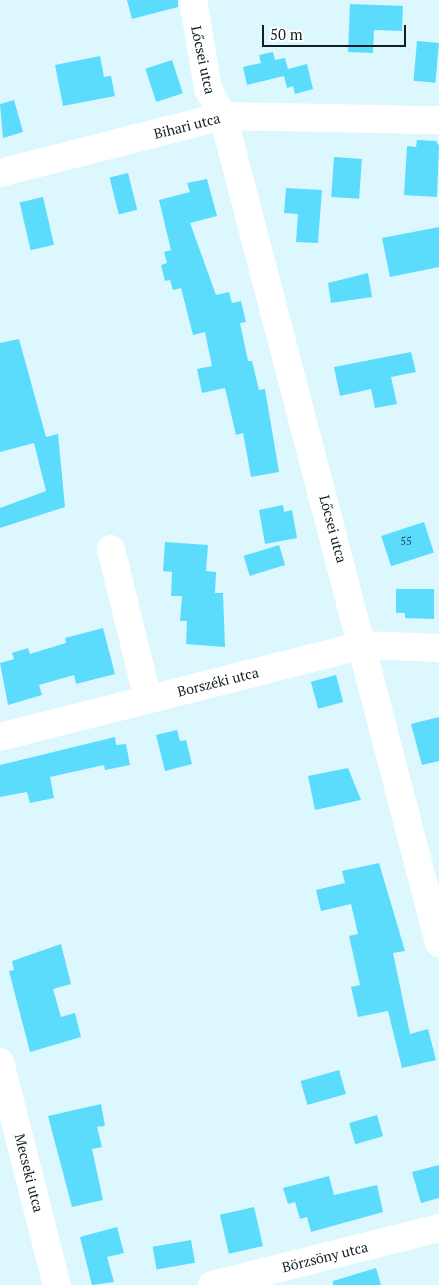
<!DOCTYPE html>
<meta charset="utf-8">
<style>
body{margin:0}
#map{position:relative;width:439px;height:1285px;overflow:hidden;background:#ddf7fe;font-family:"PT Serif",serif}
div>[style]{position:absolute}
.building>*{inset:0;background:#5bdcfc;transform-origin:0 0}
.minor>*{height:28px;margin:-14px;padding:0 14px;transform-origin:14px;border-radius:14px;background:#fff}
span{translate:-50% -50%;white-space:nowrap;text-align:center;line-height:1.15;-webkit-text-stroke:4.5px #fff;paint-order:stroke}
.number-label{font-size:11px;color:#244e58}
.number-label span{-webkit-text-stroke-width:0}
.street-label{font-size:14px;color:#121e21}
.scale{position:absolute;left:262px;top:25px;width:144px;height:22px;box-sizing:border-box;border:2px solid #121e21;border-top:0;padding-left:6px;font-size:15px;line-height:18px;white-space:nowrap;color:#121e21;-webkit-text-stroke:4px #fff;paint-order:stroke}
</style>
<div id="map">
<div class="building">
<div style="clip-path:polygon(127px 0,178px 0,178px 7px,132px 19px)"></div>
<div style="clip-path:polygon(350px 4px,403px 6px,402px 31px,374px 30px,373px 53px,348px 52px)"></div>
<div style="left:417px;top:41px;width:22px;height:40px;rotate:5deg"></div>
<div style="clip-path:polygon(273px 52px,275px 60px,285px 58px,288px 69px,307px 64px,313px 89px,295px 94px,293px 86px,287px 88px,284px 76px,247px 85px,243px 67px,261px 63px,259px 55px)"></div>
<div style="clip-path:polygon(100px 56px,104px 77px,111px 76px,115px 96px,63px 106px,55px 65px)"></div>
<div style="left:172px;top:60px;width:35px;height:28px;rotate:72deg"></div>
<div style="clip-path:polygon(14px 100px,23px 132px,3px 138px,0 104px)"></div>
<div style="clip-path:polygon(417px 140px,436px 141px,439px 146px,437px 197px,404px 195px,407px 146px,416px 147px)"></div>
<div style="left:334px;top:157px;width:28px;height:40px;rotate:4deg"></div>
<div style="left:128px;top:173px;width:38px;height:19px;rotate:76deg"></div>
<div style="clip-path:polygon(207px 179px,217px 216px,190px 223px,216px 295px,229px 292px,232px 303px,241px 301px,246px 322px,240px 323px,248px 361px,252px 361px,259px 390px,265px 389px,279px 472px,251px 477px,243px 433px,236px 435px,225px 388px,202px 393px,197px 369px,212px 366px,205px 332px,193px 335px,181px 288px,173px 290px,170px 280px,165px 281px,161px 265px,167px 263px,164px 252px,171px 250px,159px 200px,190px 192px,187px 183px)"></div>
<div style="clip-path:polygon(286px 188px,322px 190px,318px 243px,296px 242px,298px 214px,284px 213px)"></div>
<div style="left:43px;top:197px;width:49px;height:24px;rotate:77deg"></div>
<div style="clip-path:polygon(439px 227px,439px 267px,390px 277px,382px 238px)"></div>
<div style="clip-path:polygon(368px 273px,372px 297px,331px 303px,328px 283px)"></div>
<div style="clip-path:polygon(19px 339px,46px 437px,58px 434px,65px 507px,0 528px,0 508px,46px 491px,34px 443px,0 452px,0 343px)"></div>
<div style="clip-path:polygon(411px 352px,416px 372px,391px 377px,397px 404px,375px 408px,371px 389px,340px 396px,334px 367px)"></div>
<div style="clip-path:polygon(283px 505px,284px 512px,292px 510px,297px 538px,265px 544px,259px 510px)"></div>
<div style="left:424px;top:522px;width:32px;height:45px;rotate:72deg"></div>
<div style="clip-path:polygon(165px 542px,208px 545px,206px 571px,216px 572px,215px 593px,223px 593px,225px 647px,186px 644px,187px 621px,180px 621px,182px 596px,171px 596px,172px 572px,163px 571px)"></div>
<div style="left:279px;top:545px;width:21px;height:37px;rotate:73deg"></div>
<div style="clip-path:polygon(396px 589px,434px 589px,434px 619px,405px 618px,405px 613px,396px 613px)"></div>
<div style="clip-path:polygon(103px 628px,115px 674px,76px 684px,74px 675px,39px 685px,42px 695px,8px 705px,0 663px,14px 659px,12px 653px,28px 648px,30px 654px,66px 643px,65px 638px)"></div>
<div style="left:336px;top:675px;width:28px;height:26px;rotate:75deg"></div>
<div style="clip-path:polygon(439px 717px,439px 761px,422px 765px,411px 724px)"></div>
<div style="clip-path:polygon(177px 730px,180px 741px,186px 740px,192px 764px,165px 771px,156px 735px)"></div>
<div style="clip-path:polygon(115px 737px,116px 745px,126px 744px,130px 765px,105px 770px,104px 765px,50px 777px,54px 798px,30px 803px,27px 792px,0 797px,0 765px)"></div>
<div style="clip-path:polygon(348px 768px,361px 800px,315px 810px,308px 776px)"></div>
<div style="clip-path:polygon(379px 863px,405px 951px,393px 953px,410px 1034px,428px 1029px,436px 1060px,402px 1068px,388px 1011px,358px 1017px,351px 987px,360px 985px,349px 936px,358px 934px,351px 904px,321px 911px,316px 890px,345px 883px,342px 871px)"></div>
<div style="clip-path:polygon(61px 944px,71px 984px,53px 989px,61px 1017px,75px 1013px,81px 1037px,30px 1052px,9px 971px,14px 970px,12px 961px)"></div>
<div style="left:339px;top:1070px;width:25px;height:40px;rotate:74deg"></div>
<div style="clip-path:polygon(101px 1104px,105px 1126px,97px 1127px,102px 1147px,92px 1149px,103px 1200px,72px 1207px,48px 1116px)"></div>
<div style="left:377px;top:1115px;width:22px;height:29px;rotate:74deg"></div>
<div style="clip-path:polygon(439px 1165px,439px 1198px,421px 1203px,412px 1172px)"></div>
<div style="clip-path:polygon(329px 1176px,334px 1195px,377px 1185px,383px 1212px,311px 1232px,307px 1217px,300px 1219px,295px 1202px,288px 1204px,283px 1188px)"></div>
<div style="left:254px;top:1207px;width:40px;height:35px;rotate:77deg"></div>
<div style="clip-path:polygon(117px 1227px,124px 1253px,107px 1257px,114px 1282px,92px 1285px,80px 1237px)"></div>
<div style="left:191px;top:1240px;width:23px;height:39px;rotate:80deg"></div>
<div style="clip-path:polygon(376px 1268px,381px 1285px,333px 1285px,333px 1281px)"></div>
</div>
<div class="minor">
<div style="left:193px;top:0;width:90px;rotate:80.4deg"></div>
<div style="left:208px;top:89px;width:31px;rotate:61deg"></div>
<div style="left:223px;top:116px;width:855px;rotate:75.36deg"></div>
<div style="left:0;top:173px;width:230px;rotate:-14.3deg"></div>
<div style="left:223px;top:116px;width:216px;rotate:1.1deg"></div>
<div style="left:111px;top:549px;width:155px;rotate:76.2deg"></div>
<div style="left:0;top:737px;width:375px;rotate:-14.2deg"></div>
<div style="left:364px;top:645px;width:75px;rotate:2.3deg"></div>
<div style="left:0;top:1062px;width:230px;rotate:75.7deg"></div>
<div style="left:212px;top:1285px;width:234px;rotate:-14.1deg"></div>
</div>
<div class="number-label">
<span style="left:406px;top:541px">55</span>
</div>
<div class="street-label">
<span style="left:203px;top:60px;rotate:78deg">Lőcsei utca</span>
<span style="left:187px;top:126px;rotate:-14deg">Bihari utca</span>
<span style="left:333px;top:529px;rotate:75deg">Lőcsei utca</span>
<span style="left:218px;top:682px;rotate:-14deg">Borszéki utca</span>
<span style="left:29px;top:1173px;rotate:76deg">Mecseki utca</span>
<span style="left:325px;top:1257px;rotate:-14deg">Börzsöny utca</span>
</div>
<div class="scale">50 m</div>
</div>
